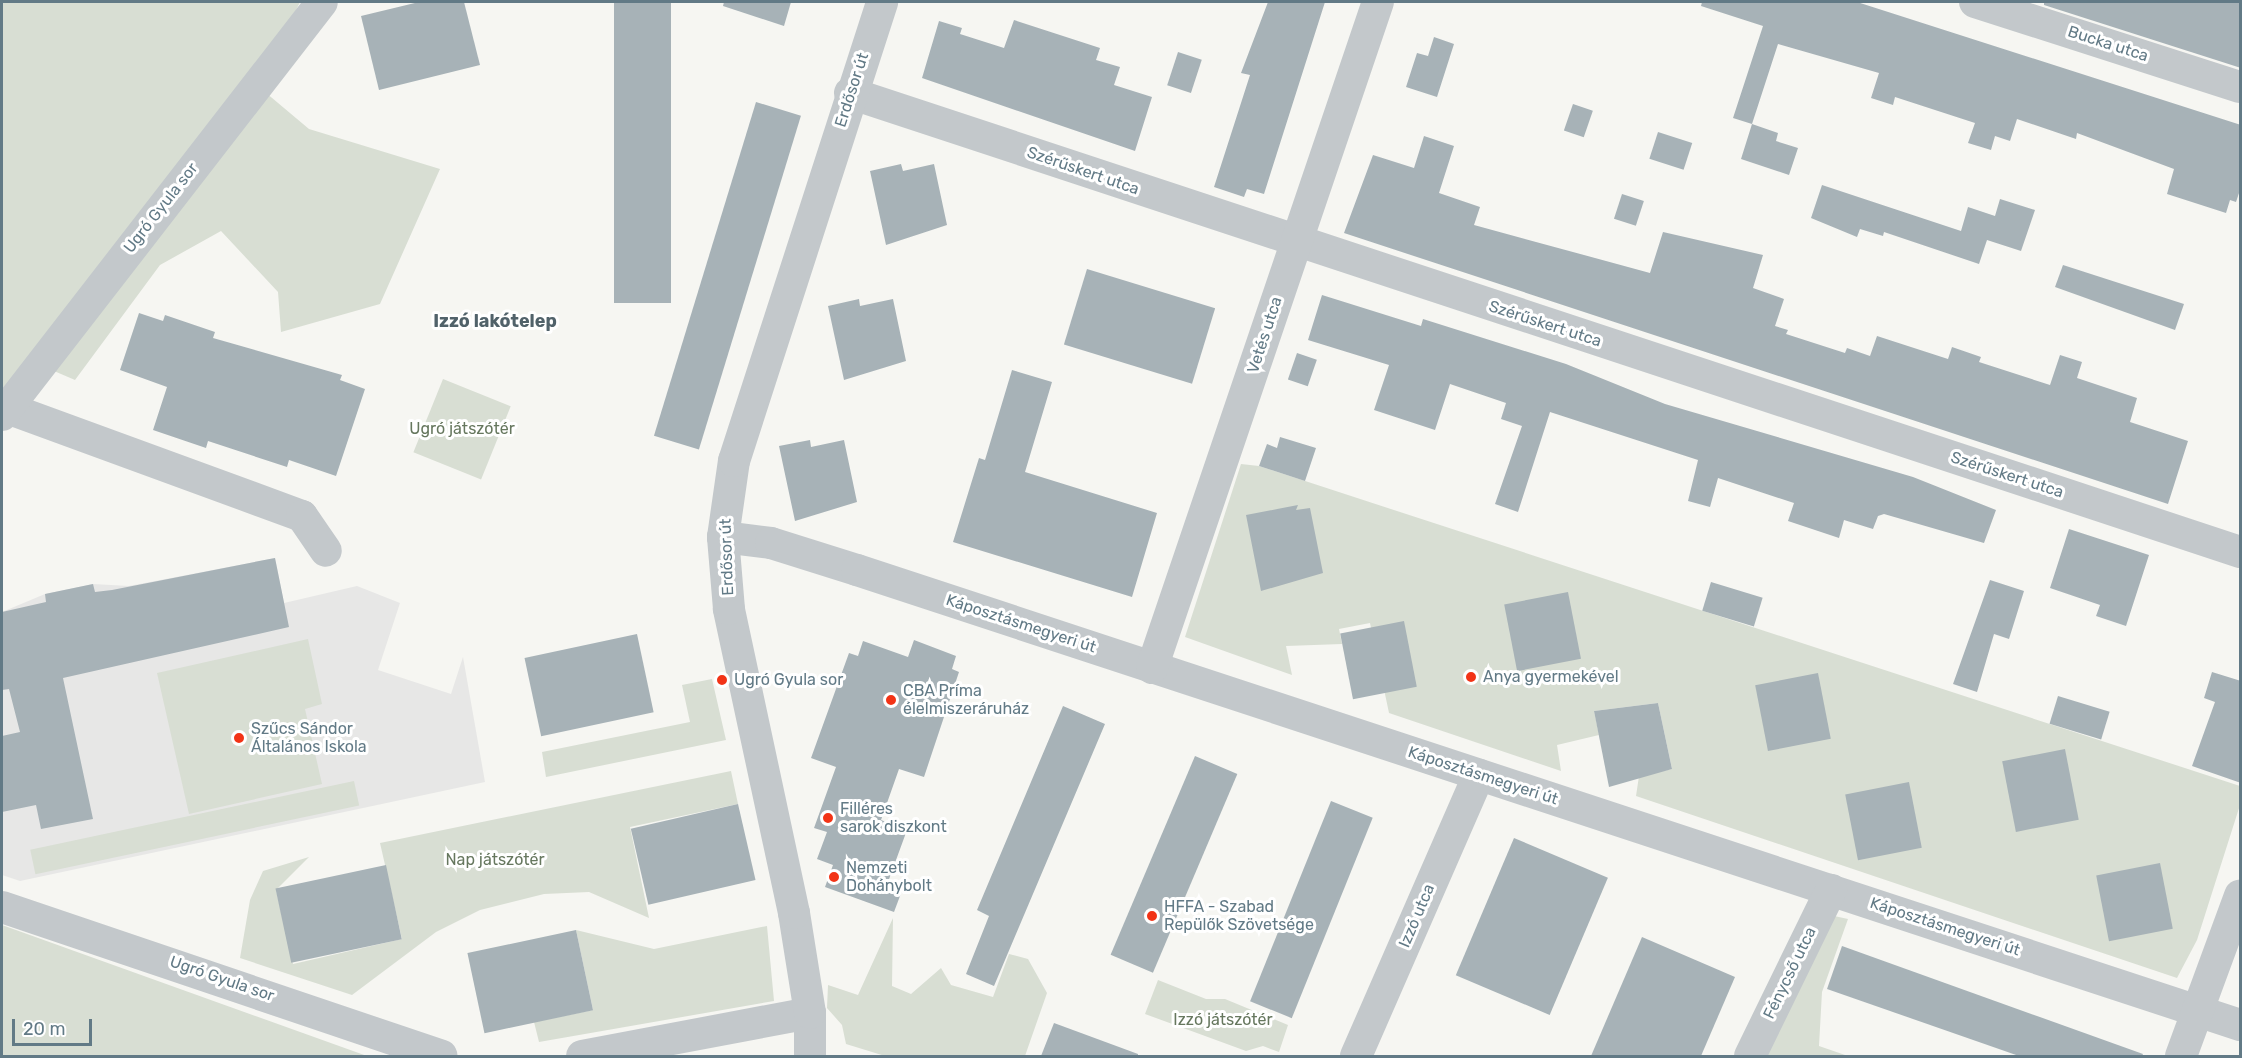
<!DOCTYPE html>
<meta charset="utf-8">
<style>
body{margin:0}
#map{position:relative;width:2242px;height:1058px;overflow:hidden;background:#f6f6f2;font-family:Rubik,sans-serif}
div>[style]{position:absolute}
.built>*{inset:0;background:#e7e7e6}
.green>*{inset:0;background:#d8ded3;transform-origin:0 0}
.building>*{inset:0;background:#a7b2b7;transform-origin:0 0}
.minor>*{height:32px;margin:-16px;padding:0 16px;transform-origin:16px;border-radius:16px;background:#c3c8cb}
.dots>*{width:16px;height:16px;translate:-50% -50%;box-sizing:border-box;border:3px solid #fff;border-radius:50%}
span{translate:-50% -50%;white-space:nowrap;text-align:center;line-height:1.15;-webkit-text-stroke:6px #fff;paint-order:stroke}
.street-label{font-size:16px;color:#627a86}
.park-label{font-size:16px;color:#66775e}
.poi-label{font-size:16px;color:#627a86}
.left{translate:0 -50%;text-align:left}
.neighbourhood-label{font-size:18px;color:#51626a;font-weight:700}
.frame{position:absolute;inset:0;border:3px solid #627a86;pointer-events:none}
.scale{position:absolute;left:12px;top:1019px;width:80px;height:27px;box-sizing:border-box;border:3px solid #627a86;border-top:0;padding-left:8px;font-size:18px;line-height:21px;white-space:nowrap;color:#627a86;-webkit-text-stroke:4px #fff;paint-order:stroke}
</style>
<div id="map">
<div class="built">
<div style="clip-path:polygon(275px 558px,284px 603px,357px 586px,400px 603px,378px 670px,451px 694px,463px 657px,485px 782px,20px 881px,2px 875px,2px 612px,45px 594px,93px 584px,129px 586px)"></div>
</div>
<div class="green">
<div style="clip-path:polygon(2px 2px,300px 2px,259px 87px,309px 129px,440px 169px,380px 304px,281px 332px,278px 292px,221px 231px,160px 265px,75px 380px,40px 365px,2px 415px)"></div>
<div style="left:443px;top:379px;width:73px;height:79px;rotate:22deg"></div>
<div style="clip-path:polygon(1241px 464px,1259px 466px,2240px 786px,2240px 805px,2197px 940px,2177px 978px,1636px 796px,1639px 776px,1672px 769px,1658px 703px,1594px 711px,1599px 735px,1557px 745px,1561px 771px,1389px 713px,1370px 623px,1339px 629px,1342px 644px,1286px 646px,1292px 675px,1185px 637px)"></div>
<div style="clip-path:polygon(308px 639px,322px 704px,305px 709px,322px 784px,189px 814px,157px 673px)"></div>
<div style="clip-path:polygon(712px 679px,726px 740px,546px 777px,542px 752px,690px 722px,682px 685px)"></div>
<div style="clip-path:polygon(731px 771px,738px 804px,630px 827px,649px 918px,589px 892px,544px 894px,480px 910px,436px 932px,352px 995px,240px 958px,250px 900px,263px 871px,309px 857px,276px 890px,293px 964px,402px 939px,380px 843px)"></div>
<div style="left:354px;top:781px;width:25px;height:331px;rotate:78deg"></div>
<div style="clip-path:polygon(1825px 914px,1848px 919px,1822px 992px,1819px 1046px,1848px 1056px,1761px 1056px)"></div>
<div style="clip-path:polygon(893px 918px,892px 986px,911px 994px,941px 968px,951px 985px,993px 997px,1009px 954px,1028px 959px,1047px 993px,1025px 1056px,885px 1056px,846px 1044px,842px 1025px,827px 1008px,828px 985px,858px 995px)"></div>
<div style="clip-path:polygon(2px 925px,367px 1056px,2px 1056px)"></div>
<div style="clip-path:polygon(767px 926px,774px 1001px,539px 1042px,534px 1022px,593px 1010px,576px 930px,654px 949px)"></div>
<div style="clip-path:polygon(1158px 980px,1206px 999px,1225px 999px,1288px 1025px,1279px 1052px,1263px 1046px,1246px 1051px,1145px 1014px)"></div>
</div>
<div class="building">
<div style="clip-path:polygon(419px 2px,464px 2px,480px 65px,379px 90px,361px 16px)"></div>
<div style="left:614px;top:2px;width:57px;height:301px"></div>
<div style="clip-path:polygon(724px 2px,791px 2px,784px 26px,723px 6px)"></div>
<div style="clip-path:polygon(1268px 2px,1325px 2px,1264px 194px,1247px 189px,1244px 197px,1214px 187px,1250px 75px,1241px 73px)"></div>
<div style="clip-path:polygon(1702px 2px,1857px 2px,2241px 125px,2241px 187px,2236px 202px,2230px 200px,2226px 213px,2167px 194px,2174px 169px,2077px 133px,2076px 139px,2017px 119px,2010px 141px,1995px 136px,1991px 150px,1968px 143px,1975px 123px,1895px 97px,1893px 105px,1871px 98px,1879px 73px,1778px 44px,1752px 124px,1733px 118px,1763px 26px,1701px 6px)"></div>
<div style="clip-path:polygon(2044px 2px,2241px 2px,2241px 68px,2044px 5px)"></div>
<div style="clip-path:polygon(1014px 20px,1100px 48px,1096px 60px,1120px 67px,1114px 85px,1152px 97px,1135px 151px,922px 78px,939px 21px,962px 28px,960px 34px,1004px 48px)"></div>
<div style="clip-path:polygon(1434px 37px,1454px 44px,1437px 97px,1406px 87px,1417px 53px,1428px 56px)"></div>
<div style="left:1178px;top:52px;width:25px;height:35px;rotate:18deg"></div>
<div style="left:756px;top:102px;width:47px;height:349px;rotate:17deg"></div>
<div style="left:1573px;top:104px;width:21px;height:28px;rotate:19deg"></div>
<div style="clip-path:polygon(1752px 124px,1778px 133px,1776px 141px,1798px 148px,1789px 175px,1741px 159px)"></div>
<div style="left:1658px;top:132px;width:36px;height:28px;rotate:18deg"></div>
<div style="clip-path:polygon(1424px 136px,1454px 146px,1439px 193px,1480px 207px,1474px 225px,1650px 273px,1663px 232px,1763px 255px,1753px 288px,1784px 299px,1775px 326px,1788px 330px,1786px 334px,1845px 353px,1847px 348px,1870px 356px,1877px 336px,1948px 359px,1952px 347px,1981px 357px,1979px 362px,2050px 385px,2060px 355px,2082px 362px,2077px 378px,2137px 398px,2130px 422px,2188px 441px,2168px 504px,1344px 233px,1373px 155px,1414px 168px)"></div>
<div style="clip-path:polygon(901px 164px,903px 171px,934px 164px,947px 225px,886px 245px,870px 171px)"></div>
<div style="clip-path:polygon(1822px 185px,1961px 231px,1968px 207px,1995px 216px,2000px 199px,2035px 210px,2021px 251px,1987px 240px,1979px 264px,1884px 232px,1883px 236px,1860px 229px,1857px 237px,1811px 218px)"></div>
<div style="left:1622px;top:194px;width:23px;height:26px;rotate:18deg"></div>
<div style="clip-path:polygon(2063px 265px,2184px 304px,2175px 330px,2055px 287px)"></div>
<div style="left:1087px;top:269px;width:134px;height:79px;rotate:17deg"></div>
<div style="clip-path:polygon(1322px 295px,1421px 326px,1423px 319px,1566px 364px,1665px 404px,1913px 477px,1996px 510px,1984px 543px,1884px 514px,1878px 516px,1873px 529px,1844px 520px,1839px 538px,1788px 521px,1794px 503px,1718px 478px,1710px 507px,1688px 501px,1698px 460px,1550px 412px,1518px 512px,1495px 504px,1522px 426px,1501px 419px,1506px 403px,1450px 384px,1435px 430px,1374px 410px,1389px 365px,1308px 340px)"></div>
<div style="clip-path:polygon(859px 299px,860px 306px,893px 299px,906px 361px,844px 380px,828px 306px)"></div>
<div style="clip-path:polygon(139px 313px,163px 321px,165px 315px,215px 332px,213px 338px,342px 375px,340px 380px,365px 389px,336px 476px,289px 460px,287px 467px,208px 441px,206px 448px,153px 430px,167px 387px,120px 370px)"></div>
<div style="left:1297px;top:353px;width:21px;height:28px;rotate:19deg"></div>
<div style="clip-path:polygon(1012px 370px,1052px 382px,1025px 472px,1157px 513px,1132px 597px,953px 542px,979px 458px,985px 460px)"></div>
<div style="clip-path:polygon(1280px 437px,1316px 448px,1305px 481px,1259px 466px,1267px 444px,1277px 448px)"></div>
<div style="clip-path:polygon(810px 440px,811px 447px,844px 440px,857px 502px,795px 521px,779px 446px)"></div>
<div style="clip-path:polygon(1298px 505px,1296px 510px,1310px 508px,1323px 573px,1261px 591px,1246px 515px)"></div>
<div style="clip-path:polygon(2069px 529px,2149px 555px,2126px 626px,2096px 616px,2100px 605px,2050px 588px)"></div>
<div style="clip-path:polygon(275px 558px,289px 627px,63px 678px,93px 819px,41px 829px,36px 805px,2px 812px,2px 736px,20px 732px,9px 689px,2px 690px,2px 612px,46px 602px,45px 594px,93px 584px,95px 592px,112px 590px)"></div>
<div style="clip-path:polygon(1990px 580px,2024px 591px,2009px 639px,1994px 634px,1977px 692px,1953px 684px)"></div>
<div style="left:1711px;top:582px;width:54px;height:30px;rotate:17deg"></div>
<div style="left:1568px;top:592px;width:68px;height:65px;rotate:79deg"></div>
<div style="left:1404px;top:621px;width:67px;height:65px;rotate:79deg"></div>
<div style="left:637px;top:634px;width:80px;height:115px;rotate:78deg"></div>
<div style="clip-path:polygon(914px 640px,956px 656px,952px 669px,959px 672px,924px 777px,899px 769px,881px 820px,907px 830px,888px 882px,903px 888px,894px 912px,825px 887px,833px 865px,817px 859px,827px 832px,814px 828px,836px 767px,811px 758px,849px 653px,858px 656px,863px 641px,908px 657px)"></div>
<div style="clip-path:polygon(2212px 672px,2241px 681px,2241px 783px,2192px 766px,2215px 702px,2204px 698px)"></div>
<div style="left:1818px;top:673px;width:67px;height:64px;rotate:79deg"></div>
<div style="left:2058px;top:696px;width:54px;height:29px;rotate:17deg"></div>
<div style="clip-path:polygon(1658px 703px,1672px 769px,1609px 787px,1594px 711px)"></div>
<div style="clip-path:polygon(1063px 706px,1105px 724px,994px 986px,966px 974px,989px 916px,977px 910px)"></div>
<div style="left:2065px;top:749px;width:72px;height:64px;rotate:79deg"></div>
<div style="left:1195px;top:756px;width:46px;height:216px;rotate:23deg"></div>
<div style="left:1909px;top:782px;width:67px;height:65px;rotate:79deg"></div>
<div style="left:1331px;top:801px;width:45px;height:216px;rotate:22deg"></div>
<div style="left:738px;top:804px;width:78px;height:110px;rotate:77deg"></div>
<div style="left:1514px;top:838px;width:102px;height:149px;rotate:23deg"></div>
<div style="left:2160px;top:863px;width:67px;height:65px;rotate:79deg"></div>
<div style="left:386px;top:865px;width:76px;height:113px;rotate:78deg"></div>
<div style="left:576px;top:930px;width:82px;height:111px;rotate:78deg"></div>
<div style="clip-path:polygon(1642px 937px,1735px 977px,1701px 1056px,1591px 1056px)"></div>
<div style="clip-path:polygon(1842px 946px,2143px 1054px,2142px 1056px,2019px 1056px,1827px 989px)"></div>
<div style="clip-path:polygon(1054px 1023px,1138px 1054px,1138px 1056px,1041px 1056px)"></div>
</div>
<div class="minor">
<div style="left:1975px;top:2px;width:278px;rotate:17.8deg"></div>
<div style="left:850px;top:93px;width:1464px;rotate:18.27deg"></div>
<div style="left:7px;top:408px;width:314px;rotate:20.1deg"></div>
<div style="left:302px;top:516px;width:42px;rotate:55.6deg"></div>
<div style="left:2px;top:415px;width:522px;rotate:-52.23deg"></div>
<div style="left:723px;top:537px;width:48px;rotate:7.1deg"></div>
<div style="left:771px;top:543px;width:90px;rotate:17.4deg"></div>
<div style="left:857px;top:570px;width:1456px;rotate:18.21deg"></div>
<div style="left:1152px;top:668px;width:703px;rotate:-71.26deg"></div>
<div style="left:2px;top:907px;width:464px;rotate:18.7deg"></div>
<div style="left:582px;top:1056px;width:232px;rotate:-10.7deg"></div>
<div style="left:810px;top:1056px;width:43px;rotate:-90deg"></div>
<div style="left:810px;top:1013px;width:101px;rotate:-99.1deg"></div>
<div style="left:794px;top:913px;width:311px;rotate:-102.1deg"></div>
<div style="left:729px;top:609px;width:72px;rotate:-94.8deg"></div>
<div style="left:723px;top:537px;width:77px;rotate:-81.8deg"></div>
<div style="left:734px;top:461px;width:482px;rotate:-72.1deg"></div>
<div style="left:1356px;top:1056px;width:307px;rotate:-66.4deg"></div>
<div style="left:1750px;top:1056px;width:185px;rotate:-64deg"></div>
<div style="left:2181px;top:1056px;width:171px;rotate:-69.8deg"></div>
</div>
<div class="dots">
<div style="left:1471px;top:677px;background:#f23316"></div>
<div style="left:722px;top:680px;background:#f23316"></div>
<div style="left:891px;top:700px;background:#f23316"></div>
<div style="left:239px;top:738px;background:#f23316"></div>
<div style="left:828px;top:818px;background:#f23316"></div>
<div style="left:834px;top:877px;background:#f23316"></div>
<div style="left:1152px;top:916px;background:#f23316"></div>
</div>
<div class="street-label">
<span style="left:2108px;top:44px;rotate:18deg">Bucka utca</span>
<span style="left:852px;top:90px;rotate:-72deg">Erdősor út</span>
<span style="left:1083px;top:171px;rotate:19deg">Szérűskert utca</span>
<span style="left:161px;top:208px;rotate:-52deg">Ugró Gyula sor</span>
<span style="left:1545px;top:324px;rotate:18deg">Szérűskert utca</span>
<span style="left:1265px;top:335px;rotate:-72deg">Vetés utca</span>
<span style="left:2007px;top:475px;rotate:18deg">Szérűskert utca</span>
<span style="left:727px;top:557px;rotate:-92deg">Erdősor út</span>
<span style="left:1021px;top:624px;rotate:18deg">Káposztásmegyeri út</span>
<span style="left:1483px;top:776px;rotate:18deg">Káposztásmegyeri út</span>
<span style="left:1417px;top:916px;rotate:-67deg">Izzó utca</span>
<span style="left:1945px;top:927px;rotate:18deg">Káposztásmegyeri út</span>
<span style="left:1790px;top:973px;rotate:-64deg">Fénycső utca</span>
<span style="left:222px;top:979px;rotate:19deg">Ugró Gyula sor</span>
</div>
<div class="park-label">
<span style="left:462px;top:429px">Ugró játszótér</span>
<span style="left:495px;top:860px">Nap játszótér</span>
<span style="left:1223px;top:1020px">Izzó játszótér</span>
</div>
<div class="poi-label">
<span class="left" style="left:1483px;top:677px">Anya gyermekével</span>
<span class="left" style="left:734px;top:680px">Ugró Gyula sor</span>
<span class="left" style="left:903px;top:700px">CBA Príma<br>élelmiszeráruház</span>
<span class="left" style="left:251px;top:738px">Szűcs Sándor<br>Általános Iskola</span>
<span class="left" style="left:840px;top:818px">Filléres<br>sarok diszkont</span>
<span class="left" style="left:846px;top:877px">Nemzeti<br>Dohánybolt</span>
<span class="left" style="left:1164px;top:916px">HFFA - Szabad<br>Repülők Szövetsége</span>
</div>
<div class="neighbourhood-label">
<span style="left:495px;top:321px">Izzó lakótelep</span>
</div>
<div class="frame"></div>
<div class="scale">20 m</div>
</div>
